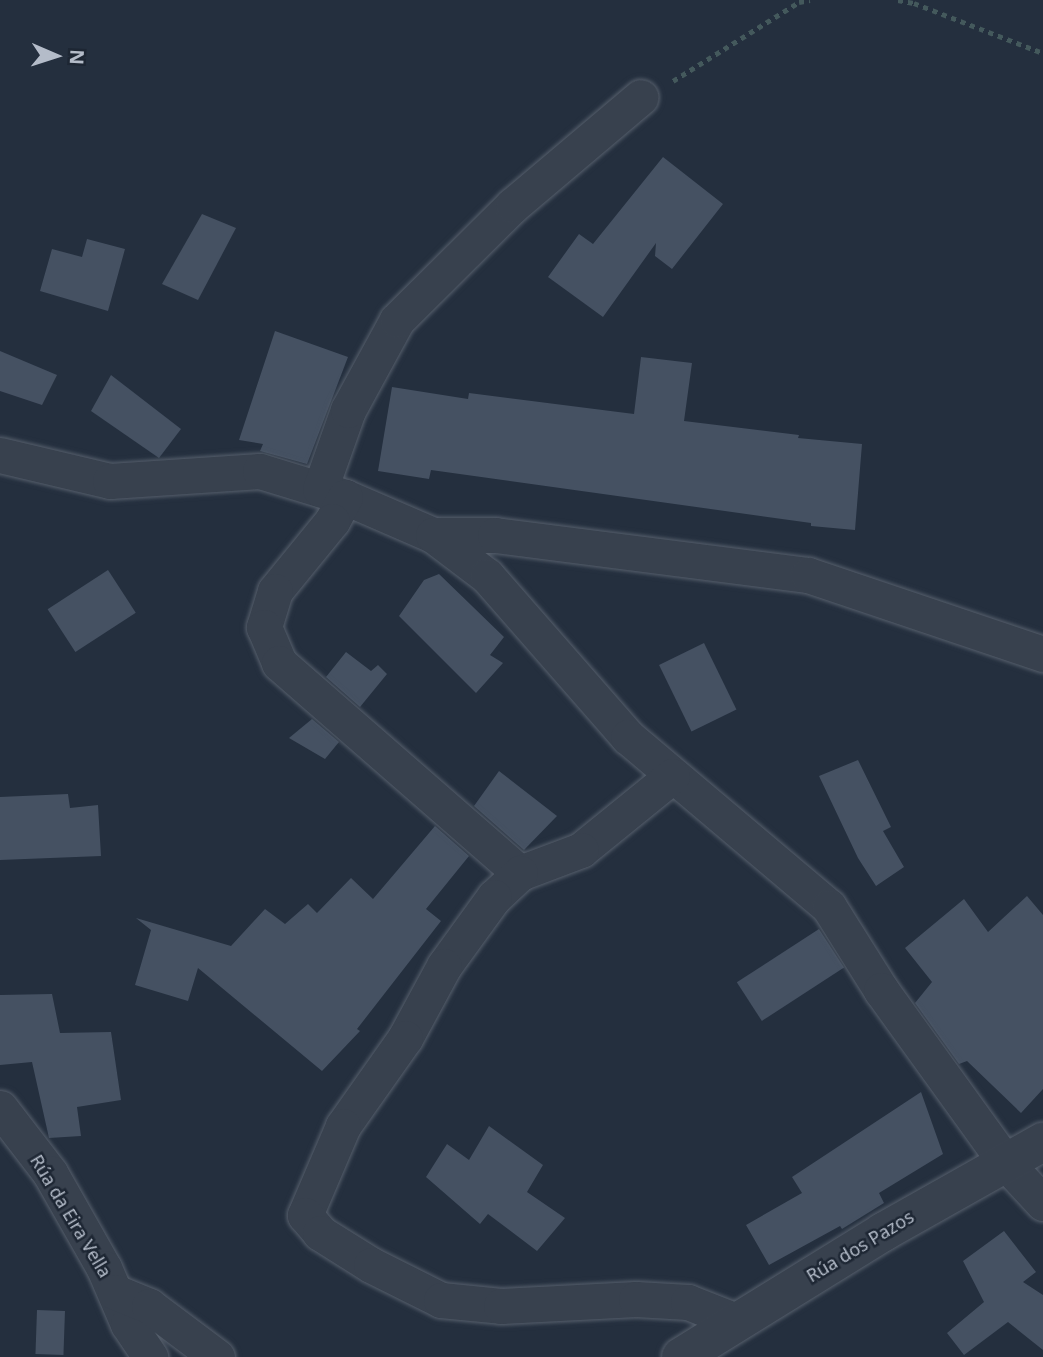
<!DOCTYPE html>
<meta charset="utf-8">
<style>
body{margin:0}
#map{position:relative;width:1043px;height:1357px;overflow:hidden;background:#242f3e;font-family:"Noto Sans",sans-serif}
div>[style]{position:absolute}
.building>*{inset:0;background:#455162;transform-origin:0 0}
.path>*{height:4.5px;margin-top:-2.25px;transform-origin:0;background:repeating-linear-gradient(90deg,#44595c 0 5px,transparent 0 10px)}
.roads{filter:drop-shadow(0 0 2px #565f6c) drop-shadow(0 0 2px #565f6c)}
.minor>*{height:35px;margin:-17.5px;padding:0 17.5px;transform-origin:17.5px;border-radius:17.5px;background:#38414e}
.tertiary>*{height:38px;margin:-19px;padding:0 19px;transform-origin:19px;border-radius:19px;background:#38414e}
span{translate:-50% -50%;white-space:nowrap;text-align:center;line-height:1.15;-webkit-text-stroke:5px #1d2633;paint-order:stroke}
.street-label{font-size:18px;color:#b4bcc9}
.north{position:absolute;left:21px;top:21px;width:70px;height:70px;-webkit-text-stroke:5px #1d2633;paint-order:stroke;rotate:93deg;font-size:19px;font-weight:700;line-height:28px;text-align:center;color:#b4bcc9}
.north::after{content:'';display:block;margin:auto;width:24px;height:32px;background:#b4bcc9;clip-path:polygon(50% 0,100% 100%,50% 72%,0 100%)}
</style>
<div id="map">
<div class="building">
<div style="clip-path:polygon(663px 157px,723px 204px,672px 269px,655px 256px,656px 243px,603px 317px,548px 277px,579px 234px,593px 244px)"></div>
<div style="clip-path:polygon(202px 214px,236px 228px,198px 300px,162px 284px)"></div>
<div style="clip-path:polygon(87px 239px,125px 249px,108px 311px,40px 291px,52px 249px,82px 257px)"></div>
<div style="clip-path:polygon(275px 331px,348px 357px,307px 464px,260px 451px,263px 444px,239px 440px)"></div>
<div style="clip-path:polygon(0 351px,57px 375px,42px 405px,0 391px)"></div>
<div style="clip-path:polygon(641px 357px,692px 363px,684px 421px,799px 435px,798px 438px,862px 444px,855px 530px,811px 526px,811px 523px,431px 470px,429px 479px,378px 471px,392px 387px,468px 399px,469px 393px,634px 414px)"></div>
<div style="clip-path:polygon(111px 375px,181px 429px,159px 458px,91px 411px)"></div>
<div style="left:108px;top:570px;width:51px;height:72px;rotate:57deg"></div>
<div style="clip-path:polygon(439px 574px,504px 637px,490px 655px,503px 663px,476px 693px,399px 616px,424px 580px)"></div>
<div style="left:704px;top:643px;width:74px;height:50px;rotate:64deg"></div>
<div style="clip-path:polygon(346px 652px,371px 671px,378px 665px,387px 674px,360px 707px,326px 677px)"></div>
<div style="clip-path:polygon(312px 719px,339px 742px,325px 759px,289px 738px)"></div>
<div style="clip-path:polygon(858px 760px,891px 827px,883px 831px,904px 867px,876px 886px,858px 858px,819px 776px)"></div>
<div style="clip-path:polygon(499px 771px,557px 816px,524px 850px,474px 806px)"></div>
<div style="clip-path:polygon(68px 794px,70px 808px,98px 805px,101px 856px,0 860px,0 797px)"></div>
<div style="clip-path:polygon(435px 826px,469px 856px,426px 909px,441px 921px,357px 1029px,360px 1031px,322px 1071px,198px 968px,188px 1001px,135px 985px,151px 930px,136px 918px,231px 946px,265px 909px,285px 924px,308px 904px,317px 913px,351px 878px,373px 899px)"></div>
<div style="clip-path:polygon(1027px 896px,1043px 915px,1043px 1089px,1021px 1113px,967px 1061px,959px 1064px,915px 1003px,932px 982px,905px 948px,964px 899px,988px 932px)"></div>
<div style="left:819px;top:929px;width:46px;height:98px;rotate:57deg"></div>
<div style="clip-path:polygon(52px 994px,60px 1033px,111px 1032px,121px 1100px,77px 1107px,81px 1136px,49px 1138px,32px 1062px,0 1065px,0 995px)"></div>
<div style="clip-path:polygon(921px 1092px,943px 1154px,879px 1193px,884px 1203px,842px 1229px,840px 1226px,769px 1265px,746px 1225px,802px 1193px,792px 1177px)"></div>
<div style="clip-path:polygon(489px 1126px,543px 1165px,527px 1192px,565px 1218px,537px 1251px,488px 1214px,480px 1224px,426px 1177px,447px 1144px,469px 1160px)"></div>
<div style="clip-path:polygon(1004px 1231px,1036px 1272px,1023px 1282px,1043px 1295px,1043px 1350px,1008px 1322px,964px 1355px,947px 1333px,984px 1302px,963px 1261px)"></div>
<div style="left:37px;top:1310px;width:28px;height:44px;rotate:2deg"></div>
</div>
<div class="path">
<div style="left:898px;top:0;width:16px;rotate:11deg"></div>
<div style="left:914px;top:3px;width:138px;rotate:21.2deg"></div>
<div style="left:673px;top:81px;width:149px;rotate:-32.1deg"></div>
<div style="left:799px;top:2px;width:11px;rotate:-10deg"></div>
</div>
<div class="roads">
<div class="minor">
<div style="left:0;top:455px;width:113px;rotate:13.3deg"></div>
<div style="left:110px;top:481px;width:150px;rotate:-3.8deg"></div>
<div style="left:260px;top:471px;width:89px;rotate:17deg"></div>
<div style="left:345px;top:497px;width:96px;rotate:23.4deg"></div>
<div style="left:433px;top:535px;width:68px;rotate:37.2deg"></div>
<div style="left:487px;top:576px;width:214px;rotate:48.8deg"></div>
<div style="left:628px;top:737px;width:263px;rotate:40.2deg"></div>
<div style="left:829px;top:907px;width:98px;rotate:57.9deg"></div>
<div style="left:881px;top:990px;width:212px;rotate:54.2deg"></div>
<div style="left:1005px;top:1162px;width:56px;rotate:47.2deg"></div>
<div style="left:320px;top:489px;width:84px;rotate:-70.5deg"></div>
<div style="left:348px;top:410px;width:102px;rotate:-61.4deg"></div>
<div style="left:397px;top:320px;width:163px;rotate:-44.8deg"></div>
<div style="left:513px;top:205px;width:167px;rotate:-40.2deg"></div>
<div style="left:345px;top:497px;width:27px;rotate:118deg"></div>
<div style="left:332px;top:521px;width:90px;rotate:129.2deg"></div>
<div style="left:275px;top:591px;width:38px;rotate:107deg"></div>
<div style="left:264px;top:627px;width:39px;rotate:67deg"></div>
<div style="left:279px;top:663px;width:320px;rotate:41.1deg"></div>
<div style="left:433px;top:535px;width:62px"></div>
<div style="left:495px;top:535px;width:316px;rotate:7.3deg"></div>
<div style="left:808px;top:575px;width:248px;rotate:18.6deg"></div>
<div style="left:672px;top:776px;width:117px;rotate:140.9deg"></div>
<div style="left:581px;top:850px;width:65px;rotate:159.3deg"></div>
<div style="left:520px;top:873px;width:35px;rotate:137deg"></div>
<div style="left:494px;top:897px;width:85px;rotate:125.9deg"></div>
<div style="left:444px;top:966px;width:82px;rotate:118.4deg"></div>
<div style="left:405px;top:1038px;width:108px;rotate:125.2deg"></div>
<div style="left:343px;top:1126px;width:97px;rotate:113.1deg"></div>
<div style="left:305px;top:1215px;width:23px;rotate:50deg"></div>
<div style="left:320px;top:1233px;width:60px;rotate:32.1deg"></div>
<div style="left:371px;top:1265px;width:78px;rotate:26.6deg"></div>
<div style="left:441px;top:1300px;width:60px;rotate:5.7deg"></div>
<div style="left:501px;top:1306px;width:135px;rotate:-3deg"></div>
<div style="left:636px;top:1299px;width:52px;rotate:3.3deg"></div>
<div style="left:688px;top:1302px;width:52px;rotate:21.6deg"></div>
<div style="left:0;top:1108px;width:82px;rotate:52.4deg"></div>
<div style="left:50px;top:1173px;width:109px;rotate:60.4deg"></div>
<div style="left:104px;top:1268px;width:61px;rotate:66.8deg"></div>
<div style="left:128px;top:1324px;width:40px;rotate:56deg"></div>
<div style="left:115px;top:1292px;width:37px;rotate:22deg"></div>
<div style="left:149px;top:1306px;width:85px;rotate:36.9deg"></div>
</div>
<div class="tertiary">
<div style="left:681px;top:1357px;width:238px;rotate:-31.7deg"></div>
<div style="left:883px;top:1232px;width:184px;rotate:-29.4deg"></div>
</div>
</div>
<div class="street-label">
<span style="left:71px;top:1216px;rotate:59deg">Rúa da Eira Vella</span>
<span style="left:860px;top:1246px;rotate:-31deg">Rúa dos Pazos</span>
</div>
<div class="north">N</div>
</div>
